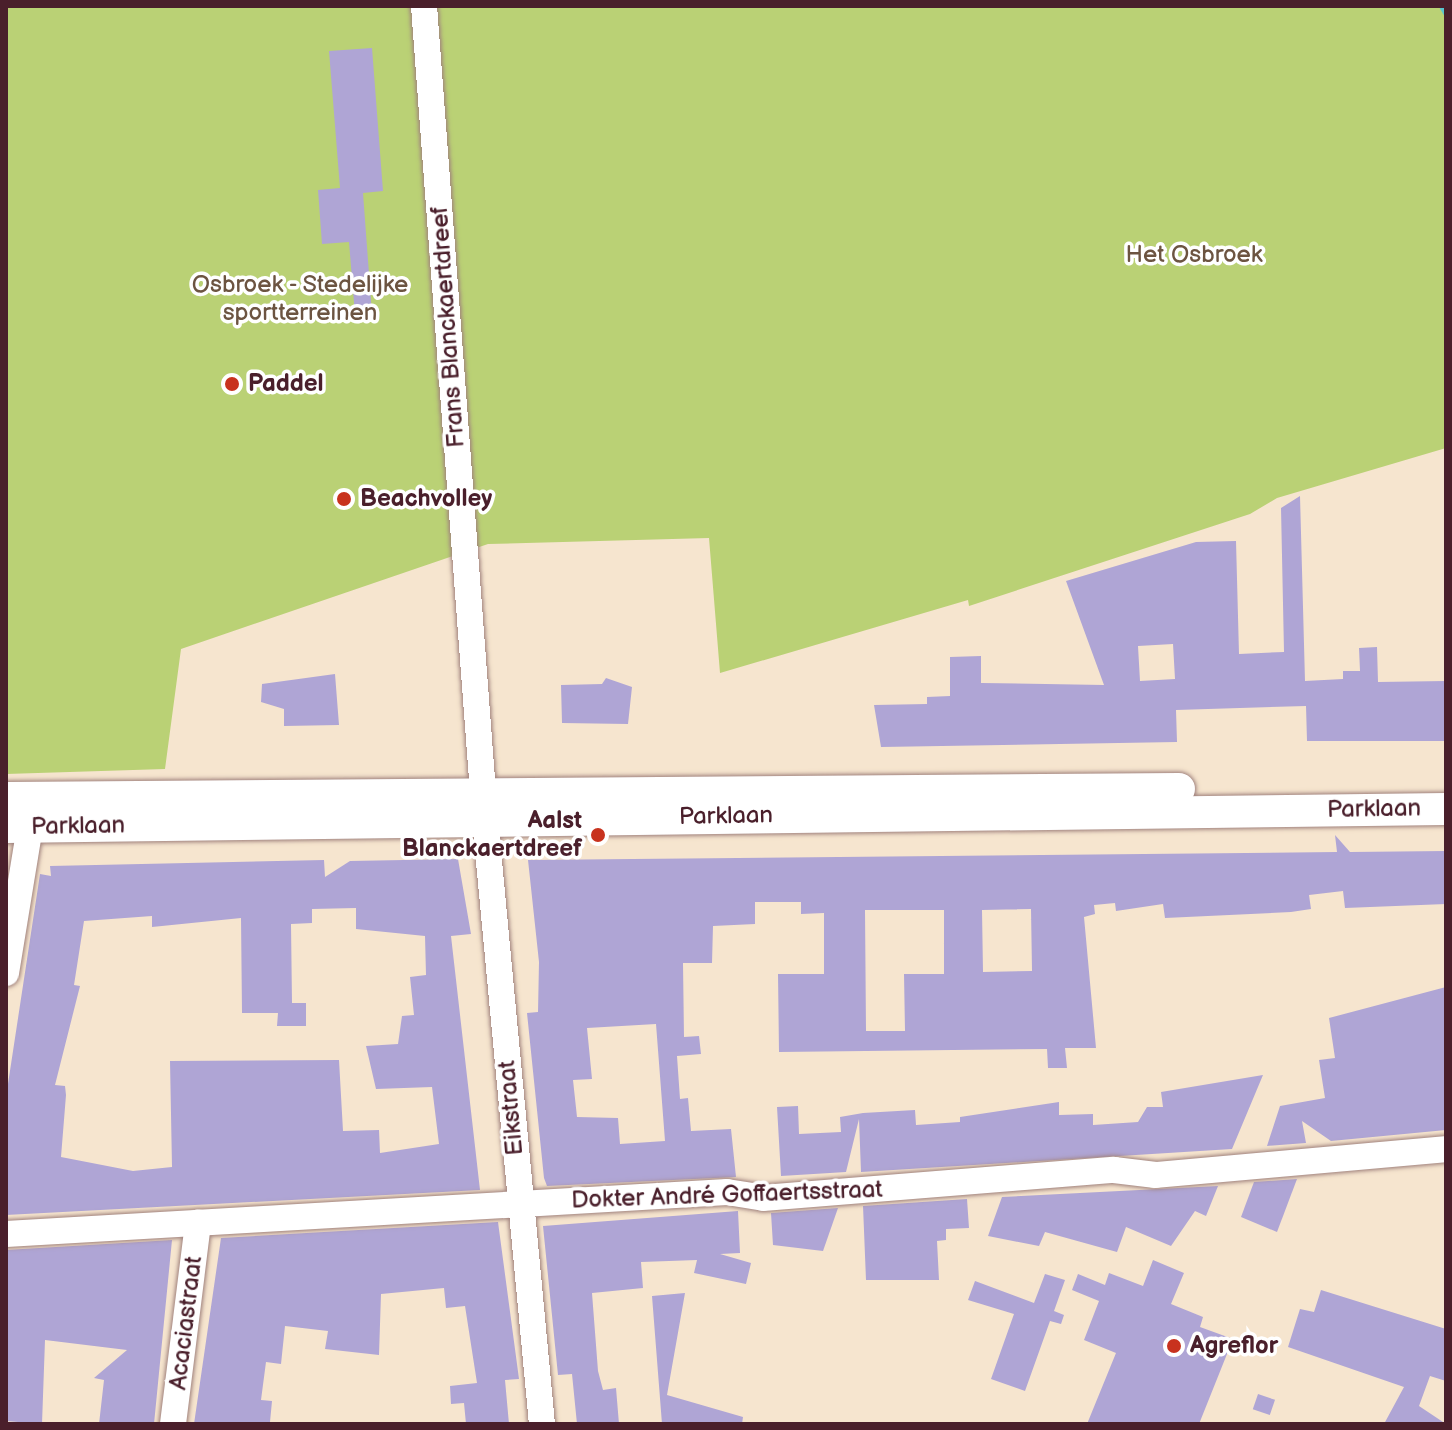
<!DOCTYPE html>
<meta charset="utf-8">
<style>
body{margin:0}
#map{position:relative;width:1452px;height:1430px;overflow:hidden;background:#f6e5cf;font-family:"Balsamiq Sans",sans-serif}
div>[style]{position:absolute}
.green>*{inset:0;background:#bad175}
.stream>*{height:6px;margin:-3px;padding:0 3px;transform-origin:3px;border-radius:3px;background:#57c4cf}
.building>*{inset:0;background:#afa5d5;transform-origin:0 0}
.roads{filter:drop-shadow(0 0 2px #a0827d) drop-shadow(0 0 2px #a0827d)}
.minor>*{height:26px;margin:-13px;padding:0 13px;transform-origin:13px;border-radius:13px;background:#fff}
.major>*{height:32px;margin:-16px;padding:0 16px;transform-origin:16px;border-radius:16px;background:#fff}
.dots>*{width:22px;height:22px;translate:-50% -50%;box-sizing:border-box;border:4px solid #fff;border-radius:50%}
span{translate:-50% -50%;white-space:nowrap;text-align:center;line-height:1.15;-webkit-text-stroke:7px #fff;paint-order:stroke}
.park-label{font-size:24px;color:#6c5441}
.street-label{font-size:24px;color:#4a1f2b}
.poi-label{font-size:24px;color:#4a1f2b;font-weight:700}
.left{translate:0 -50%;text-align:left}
.right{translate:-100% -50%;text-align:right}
.frame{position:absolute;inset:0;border:8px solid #4a1f2b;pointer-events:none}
</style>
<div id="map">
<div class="green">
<div style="clip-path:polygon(6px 6px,1446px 6px,1446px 448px,1277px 498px,1250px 514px,969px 606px,968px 600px,720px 673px,709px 538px,488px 544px,181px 649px,165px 769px,6px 774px)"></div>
</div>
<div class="stream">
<div style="left:1442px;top:6px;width:8px;rotate:60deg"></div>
</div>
<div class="building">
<div style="clip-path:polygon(372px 48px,383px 191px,363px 193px,372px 314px,355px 315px,349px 242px,322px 244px,318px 190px,340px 188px,329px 51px)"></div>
<div style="clip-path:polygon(evenodd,1300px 496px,1305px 681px,1343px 679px,1343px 671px,1360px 671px,1359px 648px,1377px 647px,1378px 682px,1446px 681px,1446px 741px,1307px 741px,1306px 706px,1176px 710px,1177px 742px,881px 747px,874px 705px,927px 704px,927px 697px,950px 696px,950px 657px,981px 656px,981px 683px,1104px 685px,1066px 581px,1196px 542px,1236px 541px,1239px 654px,1284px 652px,1281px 508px,1300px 496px,1173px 644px,1175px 679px,1140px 681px,1138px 646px,1173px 644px)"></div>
<div style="clip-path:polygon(335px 674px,339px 725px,284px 726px,284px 709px,261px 702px,262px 684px)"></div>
<div style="clip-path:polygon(606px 678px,632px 687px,628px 724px,562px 723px,561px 685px,602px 684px)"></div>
<div style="clip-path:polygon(evenodd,1335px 835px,1350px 852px,1446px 851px,1446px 904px,1345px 908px,1343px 891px,1309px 895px,1311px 909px,1291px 912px,1165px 918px,1163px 904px,1116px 911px,1115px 903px,1094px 905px,1095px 914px,1084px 917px,1096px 1048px,1065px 1048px,1067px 1068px,1048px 1068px,1047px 1049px,779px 1052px,778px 974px,824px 974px,824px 913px,801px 914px,801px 902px,755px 902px,755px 924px,713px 926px,712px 963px,683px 963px,684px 1037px,699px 1036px,701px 1054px,677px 1056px,680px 1099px,688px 1098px,691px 1131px,731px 1129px,736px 1177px,547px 1186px,544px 1178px,527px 1013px,538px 1012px,539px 962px,528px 860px,1337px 852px,1335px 835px,1031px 909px,1032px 971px,983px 972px,982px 910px,1031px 909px,1335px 835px,865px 910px,944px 910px,944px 974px,904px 974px,905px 1031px,866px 1031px,865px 910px,1335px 835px,656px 1024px,665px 1141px,620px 1144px,618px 1118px,577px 1117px,573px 1080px,592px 1079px,587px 1028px,656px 1024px)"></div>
<div style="clip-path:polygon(evenodd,458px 859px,471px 934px,451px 936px,480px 1190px,6px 1215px,6px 1097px,40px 874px,51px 876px,50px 866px,324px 860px,325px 877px,350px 861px,458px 859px,356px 908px,356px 929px,425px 936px,426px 975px,410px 977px,414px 1015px,402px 1016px,398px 1044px,366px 1046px,376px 1089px,432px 1087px,439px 1144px,380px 1153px,379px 1130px,343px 1131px,339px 1060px,170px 1061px,172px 1167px,133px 1171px,61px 1157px,66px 1095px,65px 1086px,55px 1085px,80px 986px,74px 985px,84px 921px,152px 916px,152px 927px,241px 918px,242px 1013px,278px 1013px,277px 1026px,306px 1026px,306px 1003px,292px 1003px,291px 924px,312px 923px,312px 909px,356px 908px)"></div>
<div style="clip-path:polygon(1446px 987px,1446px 1130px,1331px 1141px,1302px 1121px,1306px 1143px,1267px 1146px,1280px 1106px,1325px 1098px,1319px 1060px,1335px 1058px,1329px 1018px)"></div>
<div style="clip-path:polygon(1263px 1075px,1232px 1149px,861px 1172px,859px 1119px,846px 1172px,781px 1176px,777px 1107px,798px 1106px,799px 1134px,841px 1132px,840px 1117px,863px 1113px,915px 1110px,916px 1125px,960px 1122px,960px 1117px,1059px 1102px,1059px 1115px,1093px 1114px,1093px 1125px,1138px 1122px,1147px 1107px,1163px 1107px,1161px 1092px)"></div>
<div style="clip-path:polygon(1297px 1179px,1277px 1232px,1241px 1217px,1254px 1182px)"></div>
<div style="clip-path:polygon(1218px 1186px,1206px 1216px,1195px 1211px,1171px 1246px,1126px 1227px,1117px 1252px,1045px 1232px,1039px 1246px,988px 1236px,1002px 1197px)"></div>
<div style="clip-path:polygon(967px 1199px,969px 1228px,946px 1229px,946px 1240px,937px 1241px,939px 1280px,866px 1280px,863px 1206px)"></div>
<div style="clip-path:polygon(838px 1208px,823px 1251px,773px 1245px,771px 1213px)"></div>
<div style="clip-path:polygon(738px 1211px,740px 1253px,720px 1254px,751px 1263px,746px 1284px,694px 1273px,697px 1260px,641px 1262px,643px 1288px,592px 1293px,598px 1371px,603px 1390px,616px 1388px,619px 1424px,577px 1424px,572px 1374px,558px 1375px,543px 1226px)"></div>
<div style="clip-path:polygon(498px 1222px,519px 1379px,505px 1380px,509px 1424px,466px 1424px,464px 1403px,451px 1404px,450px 1386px,477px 1383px,465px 1306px,446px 1308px,444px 1288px,381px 1294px,379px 1355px,325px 1349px,328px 1331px,285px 1326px,281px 1364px,266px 1362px,261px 1400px,272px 1401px,270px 1422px,194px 1424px,221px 1238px)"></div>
<div style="clip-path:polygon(172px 1240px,154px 1424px,99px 1424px,104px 1380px,94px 1378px,127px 1350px,45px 1340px,42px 1424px,6px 1421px,6px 1250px)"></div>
<div style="clip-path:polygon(1153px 1260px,1184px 1273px,1171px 1304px,1203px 1317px,1200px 1327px,1233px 1339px,1199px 1424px,1087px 1424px,1116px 1353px,1084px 1340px,1099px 1301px,1072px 1290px,1078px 1274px,1105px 1285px,1109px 1273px,1143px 1286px)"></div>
<div style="clip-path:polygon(1045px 1274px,1065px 1280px,1054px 1311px,1064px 1315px,1061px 1324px,1050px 1321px,1025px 1391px,991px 1379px,1014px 1314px,968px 1300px,975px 1281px,1034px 1303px)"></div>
<div style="clip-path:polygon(1321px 1290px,1446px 1329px,1446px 1381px,1430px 1376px,1419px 1406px,1446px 1424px,1384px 1424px,1404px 1387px,1288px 1347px,1300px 1309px,1314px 1312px)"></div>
<div style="clip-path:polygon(685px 1293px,667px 1395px,743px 1417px,742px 1424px,662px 1424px,652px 1296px)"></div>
<div style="left:1258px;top:1394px;width:18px;height:16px;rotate:19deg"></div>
</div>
<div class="roads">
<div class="minor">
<div style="left:424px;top:6px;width:815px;rotate:85.71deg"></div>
<div style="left:485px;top:819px;width:608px;rotate:84.62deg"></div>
<div style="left:6px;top:973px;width:148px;rotate:-80.7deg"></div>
<div style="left:6px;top:1234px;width:722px;rotate:-3.33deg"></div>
<div style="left:727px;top:1192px;width:36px;rotate:9deg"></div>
<div style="left:763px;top:1198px;width:352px;rotate:-4.6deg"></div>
<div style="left:1114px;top:1170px;width:42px;rotate:6.8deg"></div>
<div style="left:1156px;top:1175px;width:291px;rotate:-5.1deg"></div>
<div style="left:173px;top:1424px;width:203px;rotate:-82.9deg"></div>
</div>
<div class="major">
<div style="left:6px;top:798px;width:1173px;rotate:-0.44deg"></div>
<div style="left:6px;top:827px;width:1440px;rotate:-0.72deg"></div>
</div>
</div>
<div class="dots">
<div style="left:232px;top:384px;background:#c8321e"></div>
<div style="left:344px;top:499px;background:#c8321e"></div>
<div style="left:598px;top:835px;background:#c8321e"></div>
<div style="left:1174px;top:1346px;background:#c8321e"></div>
</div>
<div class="park-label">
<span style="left:1194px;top:255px">Het Osbroek</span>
<span style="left:300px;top:299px">Osbroek - Stedelijke<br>sportterreinen</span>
</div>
<div class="street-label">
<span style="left:448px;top:327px;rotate:-94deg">Frans Blanckaertdreef</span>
<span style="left:1374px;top:809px;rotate:-1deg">Parklaan</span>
<span style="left:726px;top:816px;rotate:-1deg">Parklaan</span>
<span style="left:78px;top:826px;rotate:-1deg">Parklaan</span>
<span style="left:511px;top:1108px;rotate:-95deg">Eikstraat</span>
<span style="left:727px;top:1195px;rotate:-2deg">Dokter André Goffaertsstraat</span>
<span style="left:186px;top:1323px;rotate:-83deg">Acaciastraat</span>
</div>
<div class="poi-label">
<span class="left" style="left:248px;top:384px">Paddel</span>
<span class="left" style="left:360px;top:499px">Beachvolley</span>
<span class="right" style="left:582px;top:835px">Aalst<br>Blanckaertdreef</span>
<span class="left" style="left:1190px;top:1346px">Agreflor</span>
</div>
<div class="frame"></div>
</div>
